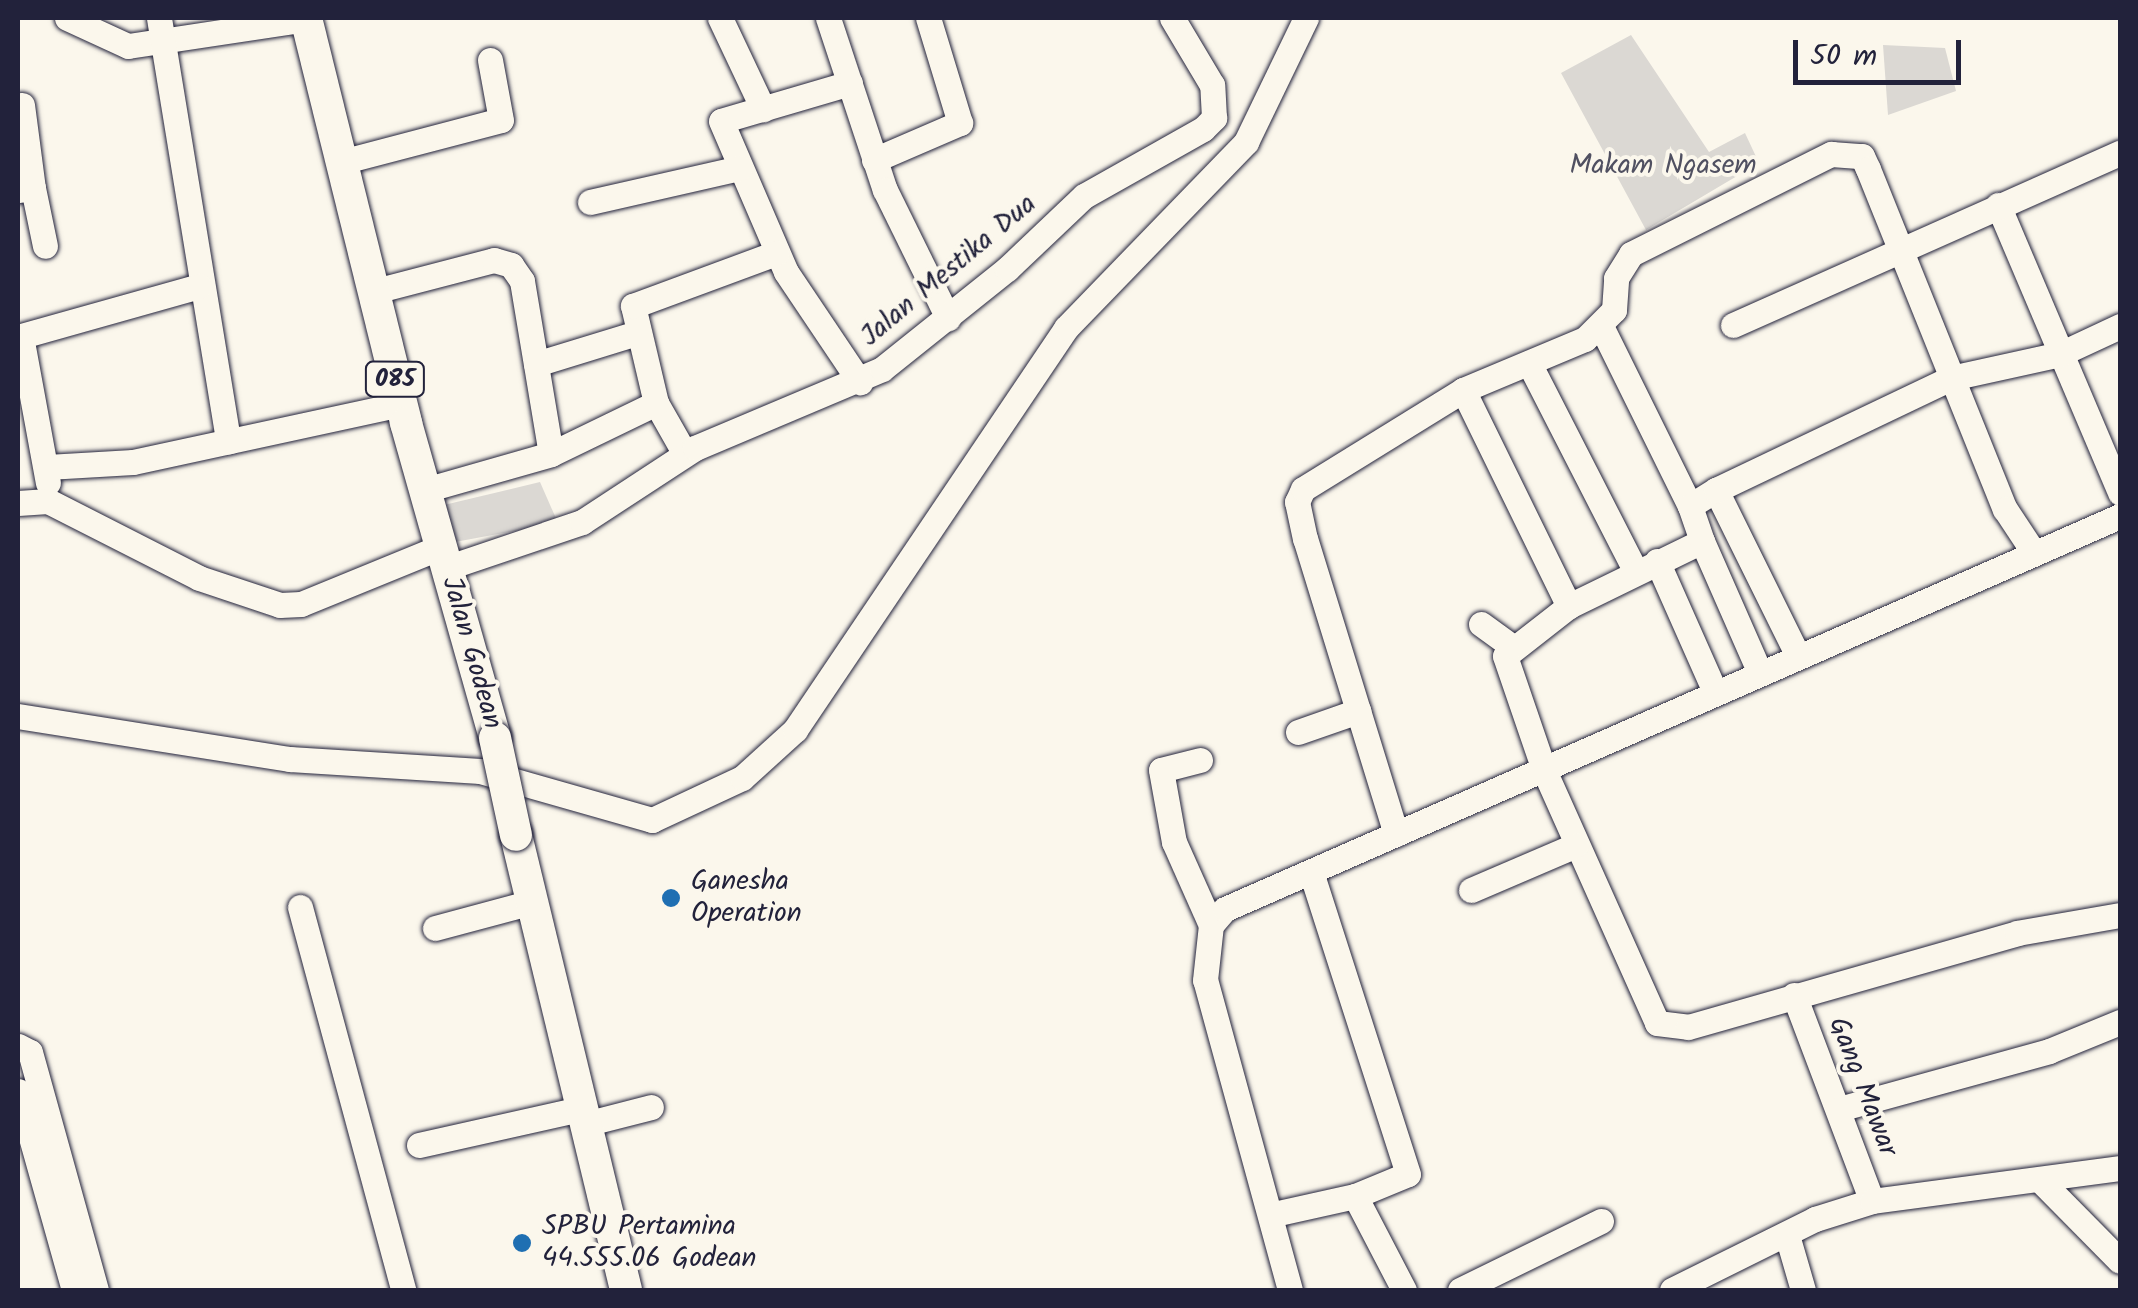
<!DOCTYPE html>
<style>
body{margin:0}
#map{position:relative;width:2138px;height:1308px;overflow:hidden;background:#fbf7ec;font-family:Kalam,sans-serif}
div>[style]{position:absolute}
.green>*{inset:0;background:#dbd8d3}
.roads{filter:drop-shadow(0 0 2px #22223b) drop-shadow(0 0 2px #22223b)}
.minor>*{height:25px;margin:-12.5px;padding:0 12.5px;transform-origin:12.5px;border-radius:12.5px;background:#fbf7ec}
.major>*{height:32px;margin:-16px;padding:0 16px;transform-origin:16px;border-radius:16px;background:#fbf7ec}
.bridges{filter:drop-shadow(0 0 2px #22223b) drop-shadow(0 0 2px #22223b)}
.major-bridge>*{height:32px;margin:-16px;padding:0 16px;transform-origin:16px;border-radius:16px;background:#fbf7ec}
.dots>*{width:28px;height:28px;translate:-50% -50%;box-sizing:border-box;border:5px solid #fbf7ec;border-radius:50%}
span{translate:-50% -50%;white-space:nowrap;text-align:center;line-height:1.15;-webkit-text-stroke:8px #fbf7ec;paint-order:stroke}
.shield-label span{padding:2px 8px;background:#fbf7ec;border:2px solid;border-radius:8px;-webkit-text-stroke-width:0}
.shield-label{font-size:25px;color:#22223b;font-weight:700}
.park-label{font-size:28px;color:#505061}
.street-label{font-size:28px;color:#22223b}
.poi-label{font-size:28px;color:#22223b}
.left{translate:0 -50%;text-align:left}
.frame{position:absolute;inset:0;border:20px solid #22223b;pointer-events:none}
.scale{position:absolute;left:1793px;top:40px;width:168px;height:45px;box-sizing:border-box;border:5px solid #22223b;border-top:0;padding-left:12px;font-size:30px;line-height:35px;white-space:nowrap;color:#22223b;-webkit-text-stroke:8px #fbf7ec;paint-order:stroke}
</style>
<div id="map">
<div class="green">
<div style="clip-path:polygon(1631px 35px,1709px 152px,1745px 133px,1759px 163px,1646px 230px,1561px 73px)"></div>
<div style="clip-path:polygon(1883px 45px,1945px 48px,1956px 91px,1888px 115px)"></div>
<div style="clip-path:polygon(540px 482px,558px 523px,455px 542px,444px 505px)"></div>
</div>
<div class="roads">
<div class="minor">
<div style="left:67px;top:18px;width:67px;rotate:24.7deg"></div>
<div style="left:128px;top:46px;width:180px;rotate:-8.6deg"></div>
<div style="left:159px;top:18px;width:429px;rotate:80.7deg"></div>
<div style="left:720px;top:18px;width:101px;rotate:64.7deg"></div>
<div style="left:828px;top:18px;width:181px;rotate:71.7deg"></div>
<div style="left:885px;top:190px;width:143px;rotate:63.8deg"></div>
<div style="left:850px;top:83px;width:134px;rotate:163.6deg"></div>
<div style="left:721px;top:121px;width:164px;rotate:66.7deg"></div>
<div style="left:786px;top:272px;width:133px;rotate:56.1deg"></div>
<div style="left:22px;top:105px;width:84px;rotate:82.5deg"></div>
<div style="left:874px;top:160px;width:94px;rotate:-23.3deg"></div>
<div style="left:960px;top:123px;width:110px;rotate:-106.9deg"></div>
<div style="left:341px;top:162px;width:165px;rotate:-14.7deg"></div>
<div style="left:501px;top:120px;width:61px;rotate:-100.4deg"></div>
<div style="left:18px;top:190px;width:15px;rotate:-8deg"></div>
<div style="left:33px;top:188px;width:59px;rotate:78.3deg"></div>
<div style="left:590px;top:202px;width:154px;rotate:-12.8deg"></div>
<div style="left:1998px;top:205px;width:313px;rotate:67deg"></div>
<div style="left:375px;top:291px;width:123px;rotate:-14.6deg"></div>
<div style="left:494px;top:260px;width:18px;rotate:16deg"></div>
<div style="left:511px;top:265px;width:19px;rotate:55deg"></div>
<div style="left:522px;top:281px;width:175px;rotate:80.5deg"></div>
<div style="left:1733px;top:325px;width:424px;rotate:-24deg"></div>
<div style="left:1601px;top:326px;width:201px;rotate:63.7deg"></div>
<div style="left:21px;top:336px;width:149px;rotate:79.6deg"></div>
<div style="left:18px;top:337px;width:188px;rotate:-15.7deg"></div>
<div style="left:1529px;top:363px;width:233px;rotate:62.9deg"></div>
<div style="left:536px;top:364px;width:106px;rotate:-17.1deg"></div>
<div style="left:1463px;top:390px;width:241px;rotate:63.9deg"></div>
<div style="left:1569px;top:606px;width:81px;rotate:142deg"></div>
<div style="left:1505px;top:656px;width:120px;rotate:71.1deg"></div>
<div style="left:1544px;top:770px;width:277px;rotate:65.9deg"></div>
<div style="left:1657px;top:1023px;width:31px;rotate:7deg"></div>
<div style="left:1688px;top:1027px;width:342px;rotate:-15.9deg"></div>
<div style="left:2017px;top:933px;width:105px;rotate:-9.9deg"></div>
<div style="left:685px;top:454px;width:59px;rotate:-119.6deg"></div>
<div style="left:656px;top:403px;width:100px;rotate:-103.3deg"></div>
<div style="left:633px;top:306px;width:153px;rotate:-20.3deg"></div>
<div style="left:47px;top:467px;width:86px;rotate:-3.3deg"></div>
<div style="left:133px;top:462px;width:274px;rotate:-12.2deg"></div>
<div style="left:425px;top:490px;width:131px;rotate:-15.9deg"></div>
<div style="left:551px;top:454px;width:117px;rotate:-25.9deg"></div>
<div style="left:18px;top:503px;width:30px;rotate:-4deg"></div>
<div style="left:48px;top:501px;width:169px;rotate:27deg"></div>
<div style="left:199px;top:578px;width:85px;rotate:18.4deg"></div>
<div style="left:280px;top:605px;width:21px;rotate:-3deg"></div>
<div style="left:301px;top:604px;width:151px;rotate:-22.2deg"></div>
<div style="left:1702px;top:541px;width:142px;rotate:66.3deg"></div>
<div style="left:1657px;top:561px;width:143px;rotate:66.1deg"></div>
<div style="left:446px;top:568px;width:144px;rotate:-18.7deg"></div>
<div style="left:582px;top:522px;width:135px;rotate:-33.2deg"></div>
<div style="left:695px;top:448px;width:203px;rotate:-22.9deg"></div>
<div style="left:882px;top:369px;width:160px;rotate:-38.7deg"></div>
<div style="left:1007px;top:269px;width:106px;rotate:-43.5deg"></div>
<div style="left:1084px;top:196px;width:137px;rotate:-29.4deg"></div>
<div style="left:1203px;top:129px;width:16px;rotate:-45deg"></div>
<div style="left:1214px;top:118px;width:33px;rotate:-93deg"></div>
<div style="left:1212px;top:85px;width:78px;rotate:-120.8deg"></div>
<div style="left:1569px;top:606px;width:148px;rotate:-26deg"></div>
<div style="left:1702px;top:541px;width:37px;rotate:-109deg"></div>
<div style="left:1690px;top:506px;width:31px;rotate:-32deg"></div>
<div style="left:1481px;top:624px;width:37px;rotate:36deg"></div>
<div style="left:1797px;top:654px;width:183px;rotate:-116.3deg"></div>
<div style="left:1716px;top:490px;width:260px;rotate:-25.5deg"></div>
<div style="left:1951px;top:378px;width:112px;rotate:-12.4deg"></div>
<div style="left:2060px;top:354px;width:66px;rotate:-25deg"></div>
<div style="left:18px;top:716px;width:275px;rotate:9deg"></div>
<div style="left:290px;top:759px;width:190px;rotate:3.6deg"></div>
<div style="left:480px;top:771px;width:179px;rotate:15.9deg"></div>
<div style="left:652px;top:820px;width:99px;rotate:-25deg"></div>
<div style="left:742px;top:778px;width:72px;rotate:-42.2deg"></div>
<div style="left:795px;top:730px;width:485px;rotate:-56deg"></div>
<div style="left:1066px;top:328px;width:259px;rotate:-45.9deg"></div>
<div style="left:1246px;top:142px;width:138px;rotate:-64.2deg"></div>
<div style="left:1298px;top:732px;width:64px;rotate:-19.3deg"></div>
<div style="left:1200px;top:760px;width:40px;rotate:165.6deg"></div>
<div style="left:1161px;top:770px;width:73px;rotate:79.8deg"></div>
<div style="left:1174px;top:842px;width:91px;rotate:66deg"></div>
<div style="left:1396px;top:834px;width:309px;rotate:-107.1deg"></div>
<div style="left:1305px;top:539px;width:38px;rotate:-102deg"></div>
<div style="left:1297px;top:502px;width:14px;rotate:-65deg"></div>
<div style="left:1303px;top:489px;width:188px;rotate:-31.7deg"></div>
<div style="left:1463px;top:390px;width:132px;rotate:-22.7deg"></div>
<div style="left:1585px;top:339px;width:41px;rotate:-45deg"></div>
<div style="left:1614px;top:310px;width:32px;rotate:-86deg"></div>
<div style="left:1616px;top:278px;width:28px;rotate:-58deg"></div>
<div style="left:1631px;top:254px;width:224px;rotate:-26.6deg"></div>
<div style="left:1831px;top:154px;width:31px;rotate:4deg"></div>
<div style="left:1862px;top:156px;width:14px;rotate:65deg"></div>
<div style="left:1868px;top:169px;width:367px;rotate:68.1deg"></div>
<div style="left:2005px;top:509px;width:53px;rotate:56.6deg"></div>
<div style="left:1471px;top:890px;width:114px;rotate:-23.2deg"></div>
<div style="left:300px;top:907px;width:397px;rotate:74.9deg"></div>
<div style="left:435px;top:928px;width:100px;rotate:-15deg"></div>
<div style="left:1794px;top:995px;width:220px;rotate:69.3deg"></div>
<div style="left:18px;top:1046px;width:13px;rotate:27deg"></div>
<div style="left:30px;top:1052px;width:247px;rotate:74.5deg"></div>
<div style="left:18px;top:1091px;width:207px;rotate:74.3deg"></div>
<div style="left:1839px;top:1109px;width:218px;rotate:-15.4deg"></div>
<div style="left:2049px;top:1051px;width:77px;rotate:-22.2deg"></div>
<div style="left:585px;top:1124px;width:68px;rotate:-14.4deg"></div>
<div style="left:419px;top:1145px;width:165px;rotate:-12.6deg"></div>
<div style="left:2041px;top:1181px;width:112px;rotate:45.4deg"></div>
<div style="left:1355px;top:1196px;width:106px;rotate:62.5deg"></div>
<div style="left:1274px;top:1214px;width:83px;rotate:-12.5deg"></div>
<div style="left:1355px;top:1196px;width:57px;rotate:-22.5deg"></div>
<div style="left:1408px;top:1174px;width:317px;rotate:-107.8deg"></div>
<div style="left:1787px;top:1235px;width:57px;rotate:73.8deg"></div>
<div style="left:1290px;top:1290px;width:321px;rotate:-105.3deg"></div>
<div style="left:1205px;top:980px;width:55px;rotate:-83.8deg"></div>
<div style="left:1211px;top:925px;width:21px;rotate:-49deg"></div>
<div style="left:1225px;top:909px;width:977px;rotate:-23.71deg"></div>
<div style="left:1460px;top:1290px;width:157px;rotate:-26.1deg"></div>
<div style="left:1672px;top:1290px;width:160px;rotate:-26.4deg"></div>
<div style="left:1815px;top:1219px;width:60px;rotate:-17.5deg"></div>
<div style="left:1872px;top:1201px;width:250px;rotate:-7.6deg"></div>
</div>
<div class="major">
<div style="left:306px;top:18px;width:417px;rotate:76.1deg"></div>
<div style="left:406px;top:423px;width:327px;rotate:74.2deg"></div>
<div style="left:516px;top:835px;width:468px;rotate:76.4deg"></div>
</div>
</div>
<div class="bridges">
<div class="major-bridge">
<div style="left:495px;top:738px;width:99px;rotate:77.8deg"></div>
</div>
</div>
<div class="dots">
<div style="left:671px;top:898px;background:#1f6fb2"></div>
<div style="left:522px;top:1243px;background:#1f6fb2"></div>
</div>
<div class="shield-label">
<span style="left:395px;top:379px">085</span>
</div>
<div class="park-label">
<span style="left:1663px;top:166px">Makam Ngasem</span>
</div>
<div class="street-label">
<span style="left:949px;top:271px;rotate:-40deg">Jalan Mestika Dua</span>
<span style="left:471px;top:653px;rotate:74deg">Jalan Godean</span>
<span style="left:1862px;top:1087px;rotate:69deg">Gang Mawar</span>
</div>
<div class="poi-label">
<span class="left" style="left:691px;top:898px">Ganesha<br>Operation</span>
<span class="left" style="left:542px;top:1243px">SPBU Pertamina<br>44.555.06 Godean</span>
</div>
<div class="frame"></div>
<div class="scale">50 m</div>
</div>
